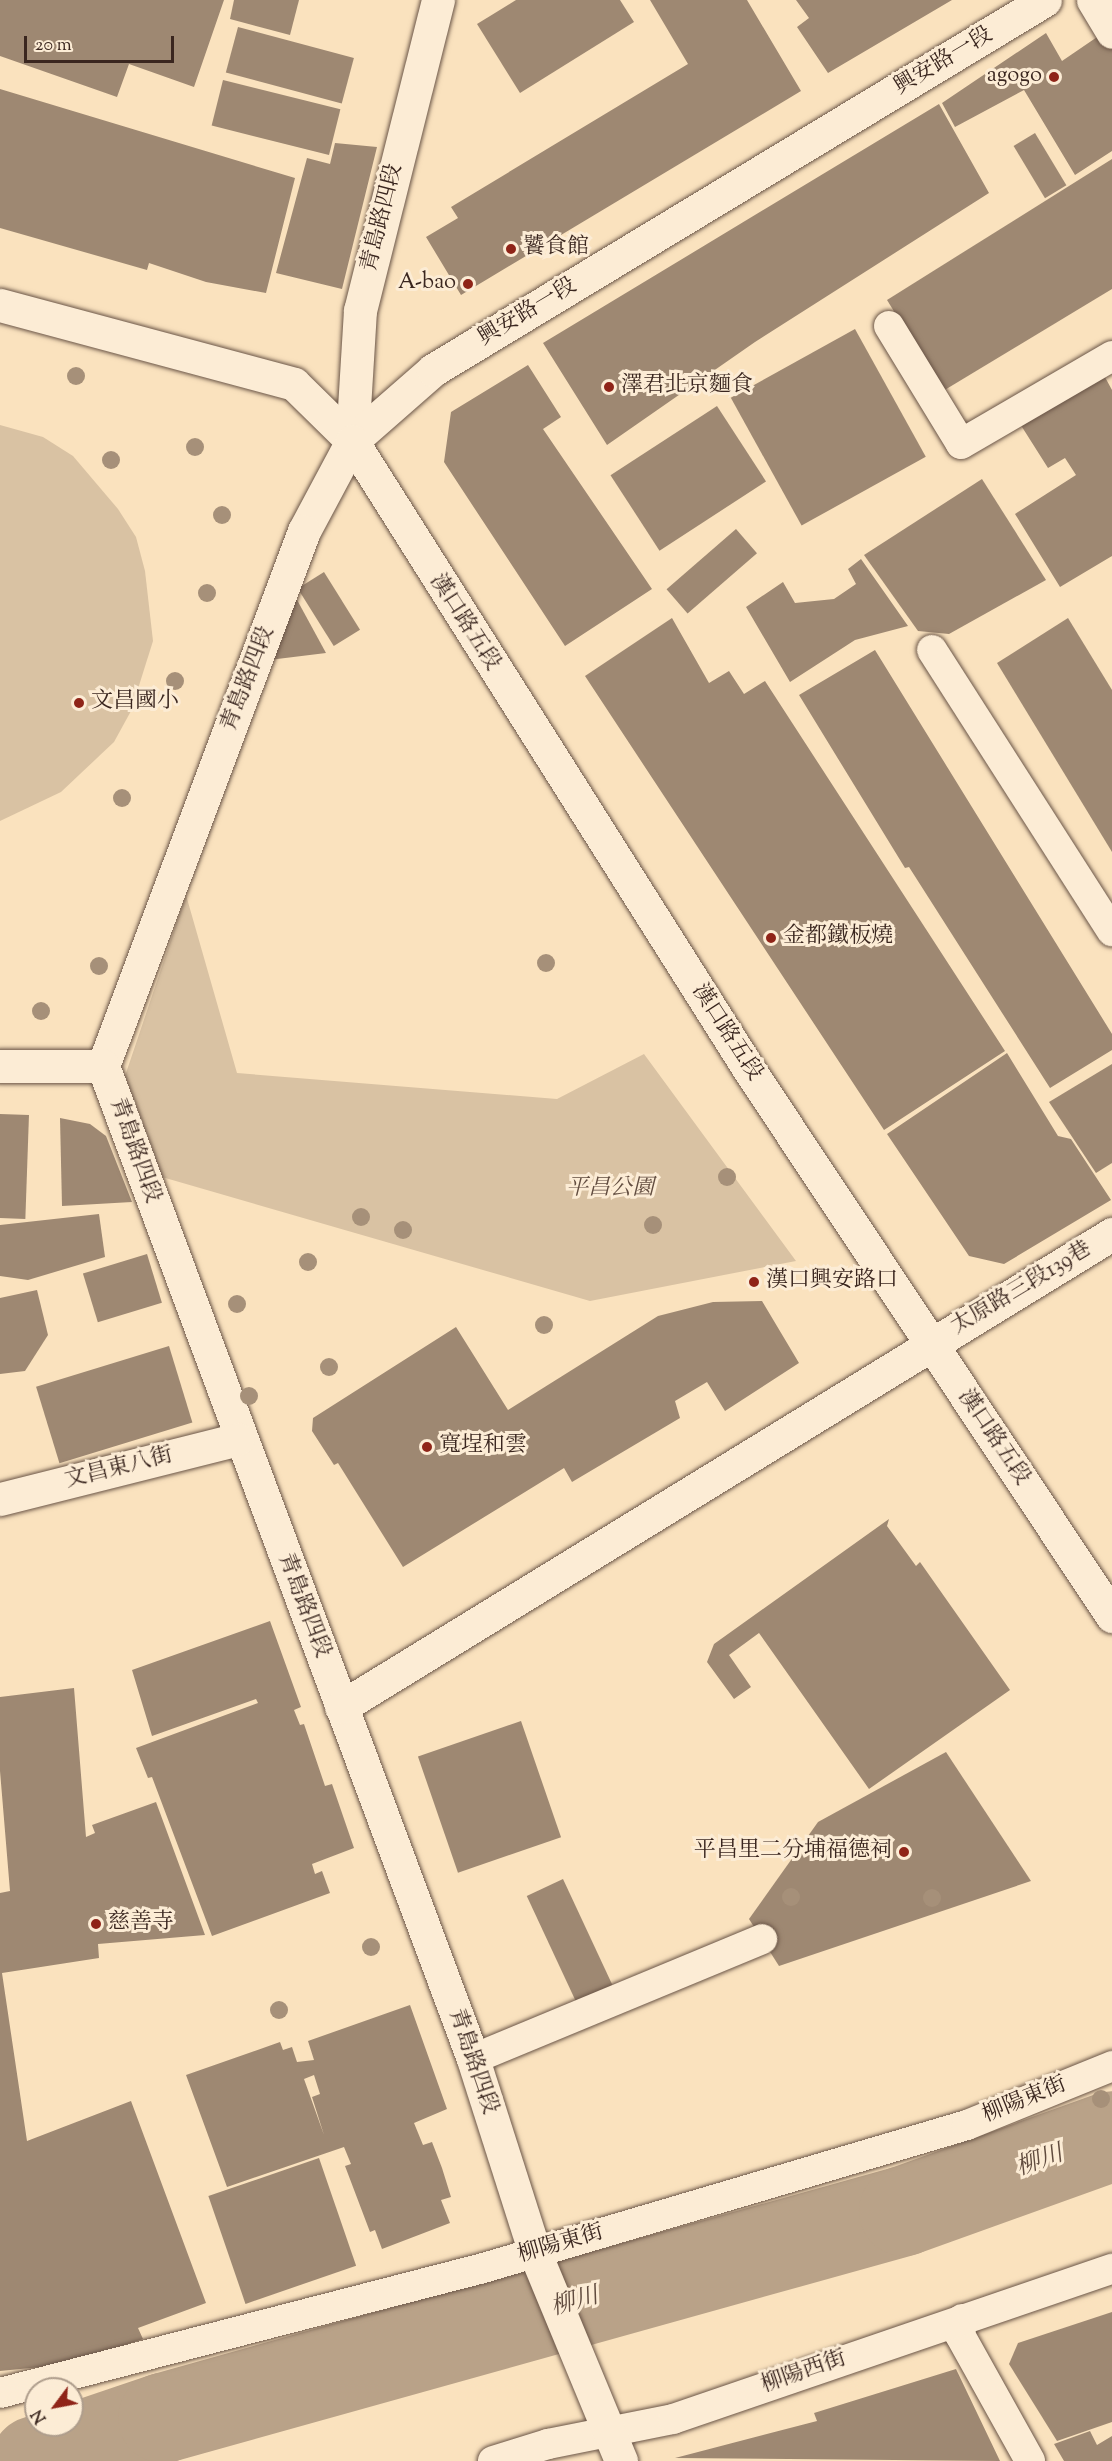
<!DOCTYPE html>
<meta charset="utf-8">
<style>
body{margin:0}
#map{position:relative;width:1112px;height:2461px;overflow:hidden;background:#fae2be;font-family:"Sorts Mill Goudy","Noto Serif TC",serif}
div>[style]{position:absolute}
.green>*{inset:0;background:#d9c2a3}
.river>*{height:90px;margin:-45px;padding:0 45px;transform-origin:45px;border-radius:45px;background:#b9a288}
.building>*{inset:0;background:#9e8872;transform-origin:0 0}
.roads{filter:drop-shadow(0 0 2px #6a5547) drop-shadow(0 0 2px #6a5547)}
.service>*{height:30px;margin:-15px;padding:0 15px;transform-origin:15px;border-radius:15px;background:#fcecd5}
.minor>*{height:33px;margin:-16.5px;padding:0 16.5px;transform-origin:16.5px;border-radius:16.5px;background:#fcecd5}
.tertiary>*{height:33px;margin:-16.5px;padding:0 16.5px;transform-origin:16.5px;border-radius:16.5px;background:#fcecd5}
.trees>*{width:18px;height:18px;margin:-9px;border-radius:50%;background:#a69079}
.dots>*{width:16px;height:16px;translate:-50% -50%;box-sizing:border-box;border:3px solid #fcecd5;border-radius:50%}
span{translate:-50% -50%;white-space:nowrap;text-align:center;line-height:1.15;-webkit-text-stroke:6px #fcecd5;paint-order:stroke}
.street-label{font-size:22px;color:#3a261f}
.poi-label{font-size:22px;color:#3a261f}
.right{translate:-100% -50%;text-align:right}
.left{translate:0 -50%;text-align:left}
.park-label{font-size:22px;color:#624d40;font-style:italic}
.water-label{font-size:24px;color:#604b3e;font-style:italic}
.north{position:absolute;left:24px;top:2377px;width:60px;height:60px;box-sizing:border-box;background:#fcecd5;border:2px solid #ae9d8c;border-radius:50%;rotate:238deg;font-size:16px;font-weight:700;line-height:24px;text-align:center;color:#3a261f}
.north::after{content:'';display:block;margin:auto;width:21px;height:27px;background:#8f2418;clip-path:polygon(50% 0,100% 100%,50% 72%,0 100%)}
.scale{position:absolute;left:24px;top:36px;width:150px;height:27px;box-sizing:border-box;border:3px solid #3a261f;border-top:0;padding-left:8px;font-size:18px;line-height:21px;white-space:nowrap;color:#3a261f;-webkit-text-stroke:4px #fcecd5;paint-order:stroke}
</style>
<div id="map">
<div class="green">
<div style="clip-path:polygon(0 425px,43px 437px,73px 456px,118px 509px,136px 537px,145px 571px,153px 641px,131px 711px,114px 742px,61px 792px,0 821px)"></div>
<div style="clip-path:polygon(186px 895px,237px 1073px,557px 1099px,644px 1054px,796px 1261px,590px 1301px,162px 1177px,125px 1076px)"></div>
</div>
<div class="river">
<div style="left:36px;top:2461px;width:134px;rotate:-18.7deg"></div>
<div style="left:163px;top:2418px;width:769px;rotate:-15.61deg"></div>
<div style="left:904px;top:2211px;width:221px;rotate:-19.8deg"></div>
</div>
<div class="building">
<div style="clip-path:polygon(0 0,224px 0,194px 87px,129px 64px,117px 97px,0 56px)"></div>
<div style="clip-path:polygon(234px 0,299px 0,290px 35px,230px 19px)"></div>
<div style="clip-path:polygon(516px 0,620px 0,634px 22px,520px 93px,477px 24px)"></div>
<div style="clip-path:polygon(650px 0,747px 0,801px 91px,461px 295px,426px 237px,458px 218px,451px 207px,688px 64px)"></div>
<div style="clip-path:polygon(796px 0,952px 0,828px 73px,797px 27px,809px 18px)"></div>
<div style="left:238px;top:27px;width:120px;height:47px;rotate:15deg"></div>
<div style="clip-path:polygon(1046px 33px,1062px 61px,1103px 33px,1112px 48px,1112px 151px,1075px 175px,1024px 90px,955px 127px,942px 103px)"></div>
<div style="left:223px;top:80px;width:121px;height:47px;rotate:14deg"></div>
<div style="clip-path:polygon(0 89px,295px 178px,266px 293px,206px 282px,149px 263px,147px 270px,0 228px)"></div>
<div style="clip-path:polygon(939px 104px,989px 193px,755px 342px,607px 445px,543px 343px)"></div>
<div style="left:1035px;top:133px;width:61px;height:25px;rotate:59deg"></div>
<div style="clip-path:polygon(335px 143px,377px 147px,342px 289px,276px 273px,307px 158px,330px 164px)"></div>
<div style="clip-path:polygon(1112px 159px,1112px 289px,943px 391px,887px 300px)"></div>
<div style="left:855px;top:329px;width:146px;height:142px;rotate:61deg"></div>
<div style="clip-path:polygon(528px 365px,561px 417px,543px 429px,652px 589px,565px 646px,444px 462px,451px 412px)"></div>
<div style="clip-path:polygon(1100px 368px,1112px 390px,1112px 556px,1060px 587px,1015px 514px,1076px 475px,1065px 458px,1048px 468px,1015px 416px)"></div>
<div style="left:717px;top:406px;width:90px;height:127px;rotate:57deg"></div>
<div style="clip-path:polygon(982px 479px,1046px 580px,949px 634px,918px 631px,864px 555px)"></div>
<div style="left:736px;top:529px;width:32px;height:92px;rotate:49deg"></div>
<div style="clip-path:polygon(861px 559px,908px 626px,855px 640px,790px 682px,746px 607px,783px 582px,795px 603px,834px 599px,856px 584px,848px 569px)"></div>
<div style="left:324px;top:572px;width:68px;height:31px;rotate:58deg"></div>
<div style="clip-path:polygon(296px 598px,326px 653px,269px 660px)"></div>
<div style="clip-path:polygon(672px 618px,709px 683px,729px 671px,744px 694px,765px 681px,1005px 1051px,884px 1130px,585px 676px)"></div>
<div style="clip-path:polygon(1068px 618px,1112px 690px,1112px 852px,997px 663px)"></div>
<div style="clip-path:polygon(875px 650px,1112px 1034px,1112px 1050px,1050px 1088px,909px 867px,905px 868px,799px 695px)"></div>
<div style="clip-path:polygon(1007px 1053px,1058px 1136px,1071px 1139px,1111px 1200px,1004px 1264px,969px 1256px,887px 1134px)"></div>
<div style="clip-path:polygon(1112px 1064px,1112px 1163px,1096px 1173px,1049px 1102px)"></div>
<div style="left:0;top:1114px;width:29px;height:104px;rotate:2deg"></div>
<div style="clip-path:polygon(60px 1118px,90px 1124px,106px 1136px,132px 1202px,62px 1206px)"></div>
<div style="clip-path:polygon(99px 1214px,105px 1257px,28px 1280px,0 1276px,0 1225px)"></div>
<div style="left:147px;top:1254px;width:51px;height:67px;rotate:73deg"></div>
<div style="clip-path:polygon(37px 1290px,48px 1335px,25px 1371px,0 1374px,0 1298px)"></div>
<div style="clip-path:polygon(762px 1301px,799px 1363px,725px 1411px,707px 1382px,675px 1401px,680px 1418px,572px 1482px,564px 1468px,403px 1567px,338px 1463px,334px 1465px,312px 1431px,313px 1418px,456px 1327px,508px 1410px,658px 1316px,713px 1302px)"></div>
<div style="left:169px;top:1346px;width:80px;height:139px;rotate:73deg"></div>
<div style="clip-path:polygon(889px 1519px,887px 1526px,916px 1566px,920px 1562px,1010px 1690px,869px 1789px,759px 1633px,729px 1655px,751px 1687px,734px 1699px,707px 1662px,714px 1644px)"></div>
<div style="clip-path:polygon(270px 1621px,301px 1707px,294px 1710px,300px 1725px,304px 1724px,325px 1786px,332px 1784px,354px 1848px,312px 1864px,315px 1874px,322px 1871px,330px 1893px,212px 1936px,152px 1777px,148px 1778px,136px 1748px,258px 1703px,256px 1699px,152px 1736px,132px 1670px)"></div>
<div style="clip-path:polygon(74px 1688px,86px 1837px,95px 1833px,92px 1825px,156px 1802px,205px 1935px,98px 1944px,99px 1958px,2px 1973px,27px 2141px,131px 2101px,206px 2303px,138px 2328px,143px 2339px,52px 2370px,51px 2366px,0 2371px,0 1893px,10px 1891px,0 1771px,0 1697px)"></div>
<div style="left:521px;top:1721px;width:123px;height:109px;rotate:71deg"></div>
<div style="clip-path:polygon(946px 1752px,1031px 1881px,779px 1966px,749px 1919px,818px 1822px)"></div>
<div style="left:563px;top:1879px;width:123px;height:40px;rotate:65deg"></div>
<div style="clip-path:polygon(evenodd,410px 2005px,447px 2109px,414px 2123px,423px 2145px,432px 2142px,442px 2168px,451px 2197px,441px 2200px,450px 2223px,382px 2249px,375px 2230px,370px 2232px,345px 2166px,351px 2164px,344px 2147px,227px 2187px,186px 2075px,280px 2042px,283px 2050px,292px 2047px,297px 2062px,314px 2060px,308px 2041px,410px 2005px,314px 2075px,320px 2094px,312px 2097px,324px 2135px,304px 2079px,314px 2075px)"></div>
<div style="left:319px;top:2158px;width:114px;height:117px;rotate:71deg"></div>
<div style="clip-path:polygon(1112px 2312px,1112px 2422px,1057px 2441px,1009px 2364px,1018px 2343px)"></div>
<div style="clip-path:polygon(956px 2369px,1000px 2461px,675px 2458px,817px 2421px,814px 2413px)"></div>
<div style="clip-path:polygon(1090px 2431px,1097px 2445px,1112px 2436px,1112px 2461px,1064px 2461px,1054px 2444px)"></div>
</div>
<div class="roads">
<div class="service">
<div style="left:889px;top:326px;width:138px;rotate:58.6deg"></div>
<div style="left:961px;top:444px;width:175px;rotate:-30.2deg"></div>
<div style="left:932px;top:650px;width:334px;rotate:57.4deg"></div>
<div style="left:473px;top:2059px;width:313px;rotate:-22.5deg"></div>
<div style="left:962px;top:2319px;width:16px;rotate:97deg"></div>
<div style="left:960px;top:2335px;width:144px;rotate:60.9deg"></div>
<div style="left:0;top:2393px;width:496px;rotate:-14.5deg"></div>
<div style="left:480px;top:2269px;width:508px;rotate:-16.47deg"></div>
<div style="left:967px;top:2125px;width:157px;rotate:-22.1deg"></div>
<div style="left:493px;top:2461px;width:58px;rotate:-17.2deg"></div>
<div style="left:548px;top:2444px;width:127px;rotate:-11.3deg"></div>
<div style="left:673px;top:2419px;width:464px;rotate:-18.9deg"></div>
</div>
<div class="minor">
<div style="left:438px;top:0;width:320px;rotate:104.1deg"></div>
<div style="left:360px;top:310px;width:131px;rotate:93.5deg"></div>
<div style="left:352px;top:441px;width:102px;rotate:118.1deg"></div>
<div style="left:304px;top:531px;width:572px;rotate:110.59deg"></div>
<div style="left:103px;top:1066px;width:1060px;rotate:69.56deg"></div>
<div style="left:473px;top:2059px;width:204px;rotate:72.3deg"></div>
<div style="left:535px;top:2253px;width:225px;rotate:67.5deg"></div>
<div style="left:1093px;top:0;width:37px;rotate:59deg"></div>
<div style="left:0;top:305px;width:304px;rotate:15deg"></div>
<div style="left:294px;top:384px;width:81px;rotate:44.5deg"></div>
<div style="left:352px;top:441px;width:108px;rotate:-41.2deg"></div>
<div style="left:433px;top:370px;width:715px;rotate:-31.16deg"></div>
<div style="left:0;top:1066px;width:103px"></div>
<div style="left:0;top:1499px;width:245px;rotate:-14.1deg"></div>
<div style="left:341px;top:1707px;width:905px;rotate:-31.53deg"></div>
</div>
<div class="tertiary">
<div style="left:352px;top:441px;width:742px;rotate:57.72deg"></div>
<div style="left:748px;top:1068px;width:658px;rotate:56.41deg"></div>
</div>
</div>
<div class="trees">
<div style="left:76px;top:376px"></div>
<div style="left:195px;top:447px"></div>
<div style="left:111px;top:460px"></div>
<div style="left:222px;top:515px"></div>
<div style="left:207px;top:593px"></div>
<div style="left:175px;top:681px"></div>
<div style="left:122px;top:798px"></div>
<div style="left:546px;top:963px"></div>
<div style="left:99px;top:966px"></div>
<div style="left:41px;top:1011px"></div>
<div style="left:727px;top:1177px"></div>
<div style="left:361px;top:1217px"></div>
<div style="left:653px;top:1225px"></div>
<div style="left:403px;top:1230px"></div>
<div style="left:308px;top:1262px"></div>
<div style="left:237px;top:1304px"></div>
<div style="left:544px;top:1325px"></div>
<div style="left:329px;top:1367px"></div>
<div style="left:249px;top:1396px"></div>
<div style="left:791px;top:1897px"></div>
<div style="left:932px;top:1898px"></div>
<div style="left:371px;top:1947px"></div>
<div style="left:279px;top:2010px"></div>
<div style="left:1101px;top:2099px"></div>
</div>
<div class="dots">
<div style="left:1054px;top:77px;background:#8f2418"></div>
<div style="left:511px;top:249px;background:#8f2418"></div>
<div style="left:468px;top:284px;background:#8f2418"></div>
<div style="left:609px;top:387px;background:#8f2418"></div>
<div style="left:79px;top:703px;background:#8f2418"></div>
<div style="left:771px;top:938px;background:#8f2418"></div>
<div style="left:754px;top:1282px;background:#8f2418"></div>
<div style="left:427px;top:1447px;background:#8f2418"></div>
<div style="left:904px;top:1852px;background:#8f2418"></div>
<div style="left:96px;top:1924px;background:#8f2418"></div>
</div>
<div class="street-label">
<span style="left:944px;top:62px;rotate:-31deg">興安路一段</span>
<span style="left:383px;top:218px;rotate:-76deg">青島路四段</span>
<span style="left:528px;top:313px;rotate:-31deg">興安路一段</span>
<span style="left:464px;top:623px;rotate:57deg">漢口路五段</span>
<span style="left:249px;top:679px;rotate:-69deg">青島路四段</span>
<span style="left:726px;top:1033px;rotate:57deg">漢口路五段</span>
<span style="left:134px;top:1151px;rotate:70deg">青島路四段</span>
<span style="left:1022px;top:1289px;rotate:-31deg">太原路三段139巷</span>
<span style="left:993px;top:1438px;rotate:56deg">漢口路五段</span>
<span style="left:119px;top:1469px;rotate:-14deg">文昌東八街</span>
<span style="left:303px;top:1606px;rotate:69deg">青島路四段</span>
<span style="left:472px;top:2062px;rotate:71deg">青島路四段</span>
<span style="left:1025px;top:2101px;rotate:-22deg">柳陽東街</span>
<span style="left:561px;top:2245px;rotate:-16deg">柳陽東街</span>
<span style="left:804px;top:2373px;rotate:-19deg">柳陽西街</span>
</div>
<div class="poi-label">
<span class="right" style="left:1042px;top:77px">agogo</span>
<span class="left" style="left:523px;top:249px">饕食館</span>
<span class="right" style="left:456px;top:284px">A-bao</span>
<span class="left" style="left:621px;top:387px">澤君北京麵食</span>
<span class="left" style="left:91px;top:703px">文昌國小</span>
<span class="left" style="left:783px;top:938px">金都鐵板燒</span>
<span class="left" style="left:766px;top:1282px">漢口興安路口</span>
<span class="left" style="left:439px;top:1447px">寬埕和雲</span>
<span class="right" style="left:892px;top:1852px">平昌里二分埔福德祠</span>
<span class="left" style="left:108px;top:1924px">慈善寺</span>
</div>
<div class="park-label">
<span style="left:610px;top:1190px">平昌公園</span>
</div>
<div class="water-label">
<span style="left:1040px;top:2162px;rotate:-20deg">柳川</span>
<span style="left:575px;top:2303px;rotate:-16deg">柳川</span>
</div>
<div class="north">N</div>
<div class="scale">20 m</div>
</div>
